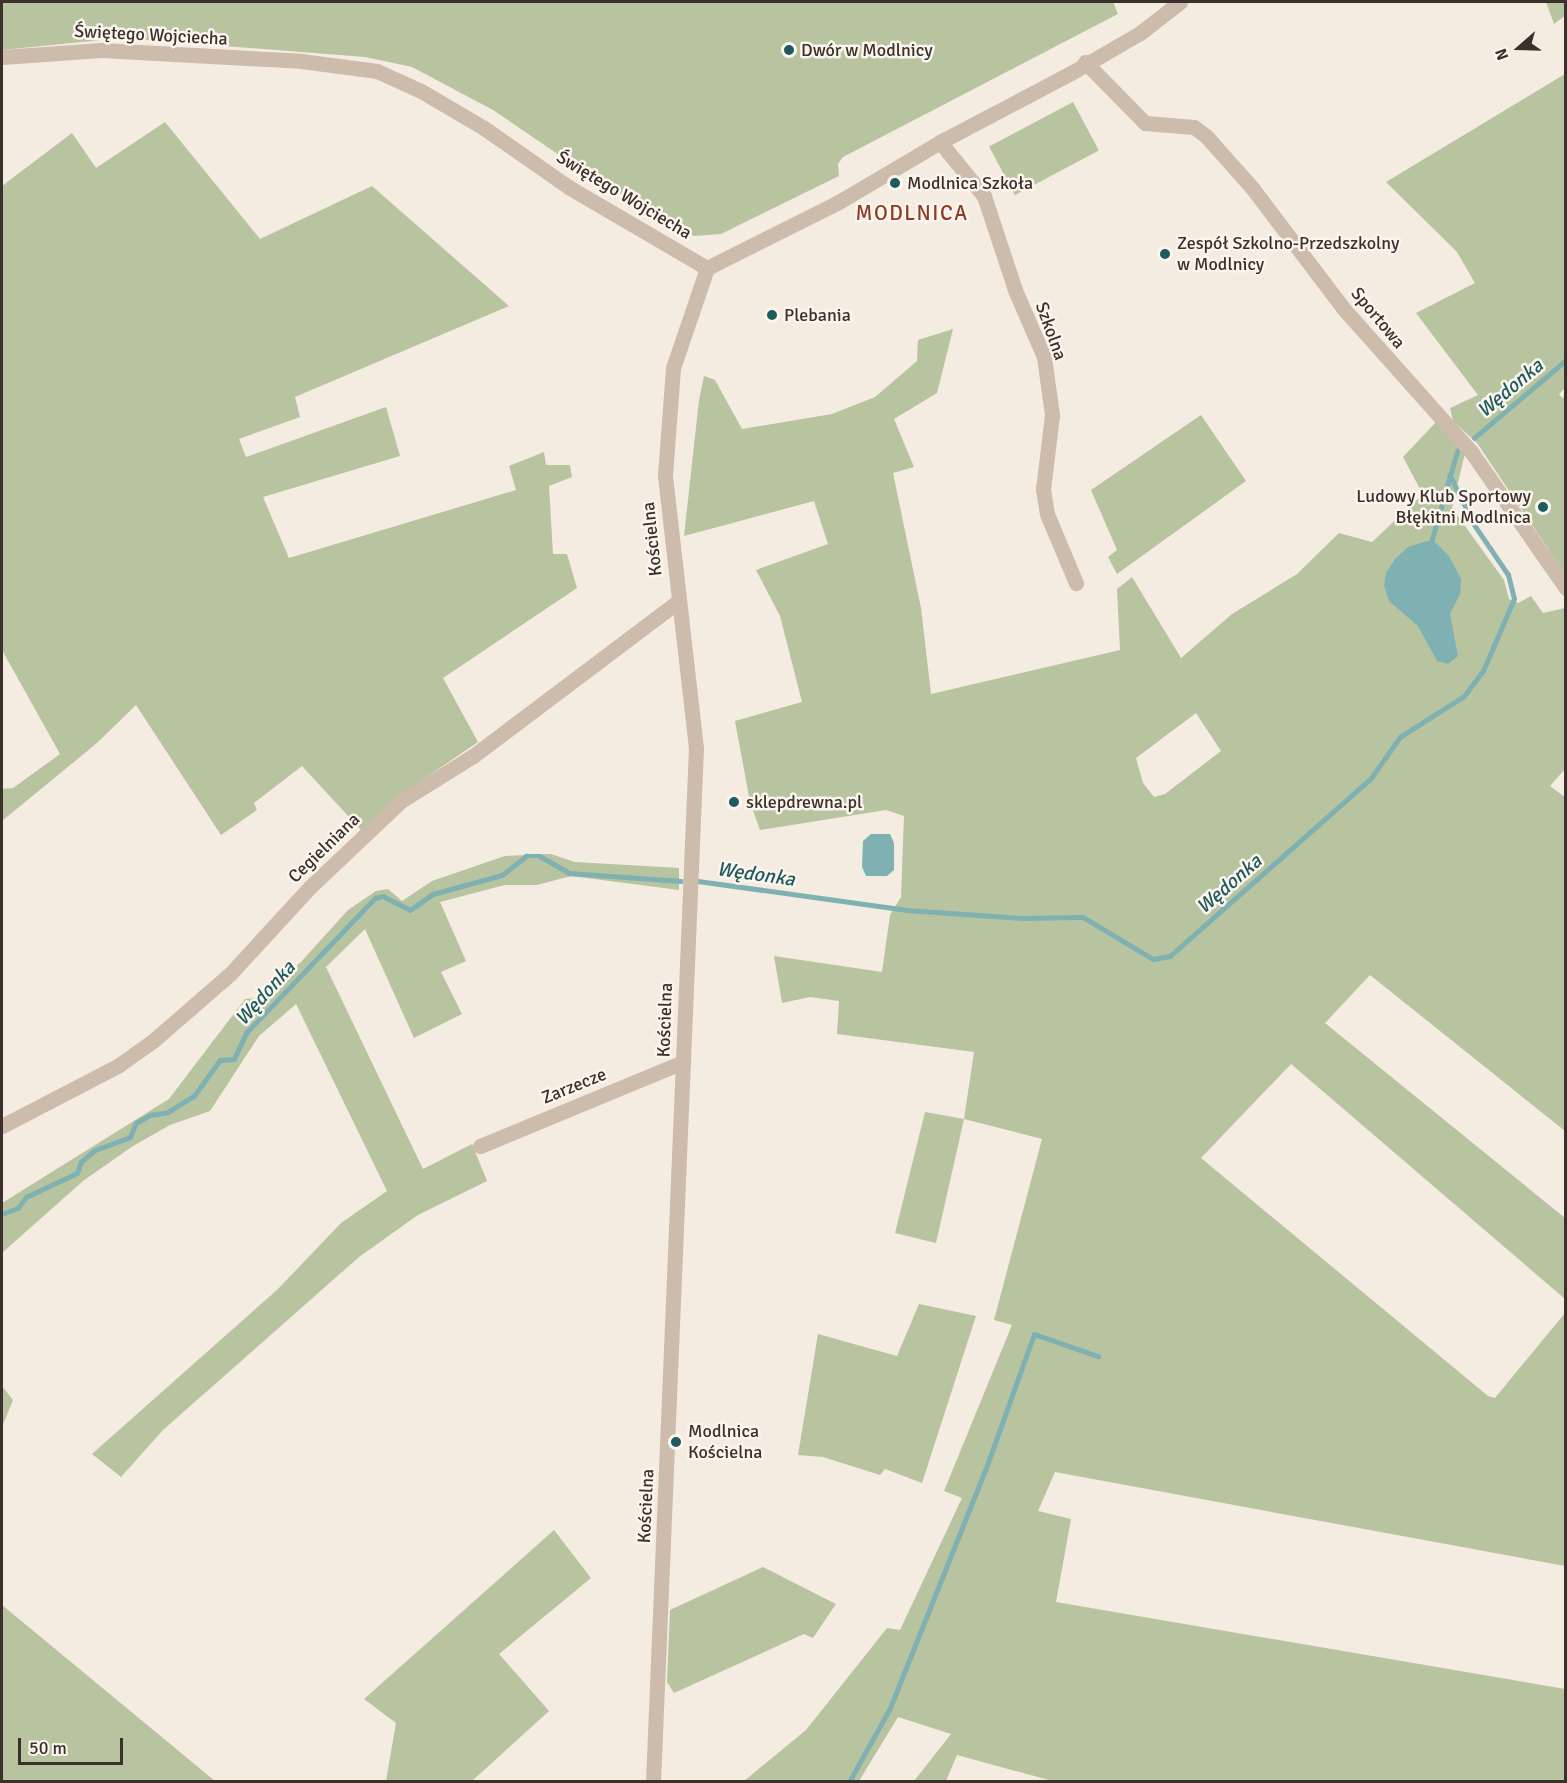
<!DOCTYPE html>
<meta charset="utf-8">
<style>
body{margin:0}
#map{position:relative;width:1567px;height:1783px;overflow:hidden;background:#f4ebe1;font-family:Signika,sans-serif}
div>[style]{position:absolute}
.green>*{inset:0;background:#b8c4a0;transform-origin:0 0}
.water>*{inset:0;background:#7fb0b2}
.stream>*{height:4.5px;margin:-2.25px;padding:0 2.25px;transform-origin:2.25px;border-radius:2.25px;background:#7fb0b2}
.minor>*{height:15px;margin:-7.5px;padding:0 7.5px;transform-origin:7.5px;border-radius:7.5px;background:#cdbbac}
.tertiary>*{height:15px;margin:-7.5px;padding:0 7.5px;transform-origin:7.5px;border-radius:7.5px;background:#cdbbac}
.dots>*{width:16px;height:16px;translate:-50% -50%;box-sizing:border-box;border:3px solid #fbf5ee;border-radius:50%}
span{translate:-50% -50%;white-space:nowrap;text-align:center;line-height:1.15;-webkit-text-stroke:5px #fbf5ee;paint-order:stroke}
.street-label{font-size:18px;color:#3b302b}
.poi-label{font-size:18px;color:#3b302b}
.left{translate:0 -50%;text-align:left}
.right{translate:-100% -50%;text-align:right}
.water-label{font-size:20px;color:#1f5a5e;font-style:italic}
.quarter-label{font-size:21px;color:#8c3b22;letter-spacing:1.5px}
.frame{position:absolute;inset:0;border:3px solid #3b302b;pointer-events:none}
.north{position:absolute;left:1489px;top:18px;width:60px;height:60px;-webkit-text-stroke:4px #fbf5ee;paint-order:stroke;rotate:250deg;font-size:16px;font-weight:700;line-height:24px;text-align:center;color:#3b302b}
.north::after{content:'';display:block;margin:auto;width:21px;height:27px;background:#3b302b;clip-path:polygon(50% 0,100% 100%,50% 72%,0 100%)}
.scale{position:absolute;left:18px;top:1738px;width:105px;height:27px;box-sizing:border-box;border:3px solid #3b302b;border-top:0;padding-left:8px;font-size:18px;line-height:21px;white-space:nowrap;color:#3b302b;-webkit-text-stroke:4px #fbf5ee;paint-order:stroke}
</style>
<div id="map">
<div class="green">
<div style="clip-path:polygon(2px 2px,1113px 2px,1118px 14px,843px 157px,838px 164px,839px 176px,721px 234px,694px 236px,596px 180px,493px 110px,412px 67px,365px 57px,122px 38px,2px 50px)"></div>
<div style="clip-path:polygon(1546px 2px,1565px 2px,1565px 16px,1554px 24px)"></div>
<div style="clip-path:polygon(1565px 74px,1566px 387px,1559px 394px,1562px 398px,1566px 395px,1565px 574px,1477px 443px,1453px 421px,1450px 408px,1478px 395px,1416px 313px,1475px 283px,1457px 252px,1386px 182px)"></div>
<div style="left:1073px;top:102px;width:55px;height:95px;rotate:62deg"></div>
<div style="clip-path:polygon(165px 122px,260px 239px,372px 186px,509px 306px,295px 397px,300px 417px,239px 439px,246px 457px,386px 407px,400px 456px,263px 497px,289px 558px,516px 490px,509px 466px,544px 452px,546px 465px,570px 465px,572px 477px,549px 486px,553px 554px,567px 554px,577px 588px,443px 678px,478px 742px,399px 796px,362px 831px,302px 766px,254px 803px,257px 810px,221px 835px,136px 705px,97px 743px,2px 821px,2px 789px,13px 788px,60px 754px,2px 650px,2px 186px,72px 133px,96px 168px)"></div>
<div style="clip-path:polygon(evenodd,953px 329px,937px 393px,894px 419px,914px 467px,893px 473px,921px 608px,931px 694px,1120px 650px,1117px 589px,1132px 577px,1181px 658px,1232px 614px,1297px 574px,1339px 533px,1372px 542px,1419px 498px,1419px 487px,1403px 457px,1437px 421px,1465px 453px,1452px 508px,1504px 580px,1509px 599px,1518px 603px,1531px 596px,1543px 613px,1565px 608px,1565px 769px,1550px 786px,1566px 798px,1565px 1131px,1370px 975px,1325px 1023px,1565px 1218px,1565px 1299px,1291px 1064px,1201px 1158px,1488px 1396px,1495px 1398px,1565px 1313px,1565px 1566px,1055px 1472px,1038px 1511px,1071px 1519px,1056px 1602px,1565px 1689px,1565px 1781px,1056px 1782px,957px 1755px,946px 1781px,914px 1781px,951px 1734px,898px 1717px,859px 1781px,744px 1781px,806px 1730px,887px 1628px,900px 1630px,962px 1498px,944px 1491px,1012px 1325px,994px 1320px,1042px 1139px,964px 1119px,936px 1243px,895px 1233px,925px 1112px,964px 1119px,974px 1052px,837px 1034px,839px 1001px,810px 997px,782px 1003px,774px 956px,882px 972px,890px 915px,901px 897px,904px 816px,886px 810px,760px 830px,750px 802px,735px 721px,802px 702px,780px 616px,756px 570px,828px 544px,814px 501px,684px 536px,699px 400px,704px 376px,715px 380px,742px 429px,832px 414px,875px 397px,917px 361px,918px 340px,953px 329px,1196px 713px,1221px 751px,1165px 794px,1154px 797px,1143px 783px,1136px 758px,1196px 713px)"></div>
<div style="clip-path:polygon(1201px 415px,1246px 481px,1117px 574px,1108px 557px,1117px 550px,1091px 490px)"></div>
<div style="clip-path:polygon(551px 854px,575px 862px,679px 868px,679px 890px,571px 876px,537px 885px,505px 885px,440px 902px,466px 961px,441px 972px,462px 1014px,414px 1038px,365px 929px,326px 967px,423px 1169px,472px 1144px,487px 1181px,418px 1215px,359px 1257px,163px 1430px,121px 1477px,92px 1454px,278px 1289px,341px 1223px,387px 1191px,296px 1004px,259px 1036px,210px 1111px,170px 1125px,133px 1146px,83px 1181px,2px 1253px,2px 1203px,169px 1099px,245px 999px,260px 998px,301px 962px,348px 910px,376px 891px,388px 889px,402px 901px,432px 881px,505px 856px)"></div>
<div style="clip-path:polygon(919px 1304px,976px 1316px,922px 1483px,885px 1469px,880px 1475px,823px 1457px,798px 1455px,818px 1334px,897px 1356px)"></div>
<div style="clip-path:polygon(2px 1386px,13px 1400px,2px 1427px)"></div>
<div style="clip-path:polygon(554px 1530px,591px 1578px,499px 1654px,549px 1711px,472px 1781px,386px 1781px,396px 1723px,364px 1699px)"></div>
<div style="clip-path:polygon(763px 1567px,836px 1604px,813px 1638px,804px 1634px,674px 1693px,667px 1682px,670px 1610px)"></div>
<div style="clip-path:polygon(2px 1605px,215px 1781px,2px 1781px)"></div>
</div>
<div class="water">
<div style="clip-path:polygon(1427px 541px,1436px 543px,1449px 556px,1461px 579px,1460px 594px,1450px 614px,1458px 656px,1448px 664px,1437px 661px,1418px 626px,1389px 601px,1384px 585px,1386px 573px,1395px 559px,1408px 547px)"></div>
<div style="clip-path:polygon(871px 834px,890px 834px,894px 843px,894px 870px,887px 876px,866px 876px,862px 867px,863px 841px)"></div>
</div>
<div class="stream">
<div style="left:1474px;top:438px;width:121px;rotate:-40.3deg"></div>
<div style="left:1430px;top:546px;width:73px;rotate:-74.1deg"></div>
<div style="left:698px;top:881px;width:211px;rotate:7.9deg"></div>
<div style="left:907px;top:910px;width:115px;rotate:4deg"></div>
<div style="left:1022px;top:918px;width:61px;rotate:-0.9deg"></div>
<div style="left:1083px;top:917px;width:82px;rotate:31deg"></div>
<div style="left:1153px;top:959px;width:17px;rotate:-10deg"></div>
<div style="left:1170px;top:956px;width:268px;rotate:-41.5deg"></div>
<div style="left:1371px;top:778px;width:50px;rotate:-54.7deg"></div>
<div style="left:1400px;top:737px;width:76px;rotate:-32.6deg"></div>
<div style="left:1464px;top:696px;width:31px;rotate:-53deg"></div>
<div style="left:1483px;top:671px;width:78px;rotate:-66.7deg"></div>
<div style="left:1514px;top:599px;width:25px;rotate:-104deg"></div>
<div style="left:1508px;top:575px;width:60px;rotate:-124.2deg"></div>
<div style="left:1474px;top:525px;width:55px;rotate:-116.1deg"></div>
<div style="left:1450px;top:476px;width:26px;rotate:-74deg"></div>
<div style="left:2px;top:1214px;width:17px;rotate:-21deg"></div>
<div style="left:18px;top:1208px;width:14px;rotate:-54deg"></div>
<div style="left:26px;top:1197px;width:56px;rotate:-25.2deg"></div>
<div style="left:77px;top:1173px;width:12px;rotate:-70deg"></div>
<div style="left:81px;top:1162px;width:18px;rotate:-41deg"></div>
<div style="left:95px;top:1150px;width:37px;rotate:-20deg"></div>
<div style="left:130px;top:1137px;width:15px;rotate:-67deg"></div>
<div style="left:136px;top:1123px;width:16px;rotate:-30deg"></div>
<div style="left:150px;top:1115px;width:18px;rotate:-9deg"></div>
<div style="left:168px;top:1112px;width:31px;rotate:-32deg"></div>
<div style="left:194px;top:1096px;width:44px;rotate:-54.2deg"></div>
<div style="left:220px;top:1060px;width:14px;rotate:-4deg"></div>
<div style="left:234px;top:1059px;width:29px;rotate:-65deg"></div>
<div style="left:246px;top:1033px;width:187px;rotate:-46.3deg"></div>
<div style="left:375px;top:898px;width:8px;rotate:-14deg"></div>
<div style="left:383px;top:896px;width:30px;rotate:27deg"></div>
<div style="left:410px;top:910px;width:28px;rotate:-35deg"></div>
<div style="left:433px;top:894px;width:72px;rotate:-15.4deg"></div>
<div style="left:502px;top:875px;width:31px;rotate:-38deg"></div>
<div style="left:526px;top:856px;width:14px"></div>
<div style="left:540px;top:856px;width:34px;rotate:30deg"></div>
<div style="left:569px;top:873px;width:112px;rotate:4.1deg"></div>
<div style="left:849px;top:1782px;width:85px;rotate:-61deg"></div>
<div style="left:890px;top:1708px;width:255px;rotate:-68.2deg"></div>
<div style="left:985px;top:1471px;width:145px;rotate:-70.3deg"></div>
<div style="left:1034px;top:1334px;width:68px;rotate:19deg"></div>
</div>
<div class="minor">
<div style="left:1085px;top:62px;width:86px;rotate:45.5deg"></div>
<div style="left:1145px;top:123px;width:49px;rotate:4.7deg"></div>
<div style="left:1194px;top:127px;width:15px;rotate:37deg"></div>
<div style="left:1206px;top:136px;width:71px;rotate:48.4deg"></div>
<div style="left:1253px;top:189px;width:149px;rotate:52.9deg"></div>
<div style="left:1343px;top:308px;width:194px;rotate:48.3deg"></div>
<div style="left:1472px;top:453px;width:165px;rotate:55.2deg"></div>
<div style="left:940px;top:142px;width:70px;rotate:50.8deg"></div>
<div style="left:984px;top:196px;width:99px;rotate:71.7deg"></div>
<div style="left:1015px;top:290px;width:73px;rotate:66.6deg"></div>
<div style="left:1044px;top:357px;width:59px;rotate:82.1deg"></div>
<div style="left:1052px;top:415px;width:75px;rotate:96.9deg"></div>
<div style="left:1043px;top:489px;width:25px;rotate:81deg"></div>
<div style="left:1047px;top:514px;width:75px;rotate:67.2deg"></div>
<div style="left:2px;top:1126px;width:132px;rotate:-27.5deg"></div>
<div style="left:119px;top:1065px;width:43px;rotate:-35.5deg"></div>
<div style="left:154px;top:1040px;width:101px;rotate:-41deg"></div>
<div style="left:230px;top:974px;width:118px;rotate:-47.4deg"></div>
<div style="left:310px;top:887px;width:125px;rotate:-43.4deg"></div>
<div style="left:401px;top:801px;width:85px;rotate:-32deg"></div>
<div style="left:473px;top:756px;width:258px;rotate:-37deg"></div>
<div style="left:480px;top:1146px;width:220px;rotate:-22.5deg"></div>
</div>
<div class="tertiary">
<div style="left:2px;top:57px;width:99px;rotate:-4deg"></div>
<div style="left:101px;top:50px;width:200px;rotate:3.1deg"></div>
<div style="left:301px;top:61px;width:77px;rotate:7.5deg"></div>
<div style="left:377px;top:71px;width:48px;rotate:24.4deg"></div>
<div style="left:421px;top:91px;width:73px;rotate:30.4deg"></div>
<div style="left:484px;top:128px;width:105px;rotate:34.9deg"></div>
<div style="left:570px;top:188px;width:159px;rotate:30.3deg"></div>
<div style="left:707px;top:268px;width:145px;rotate:-26.6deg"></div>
<div style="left:837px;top:203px;width:120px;rotate:-30.6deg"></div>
<div style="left:940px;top:142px;width:148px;rotate:-27.8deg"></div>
<div style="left:1071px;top:73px;width:80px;rotate:-30.1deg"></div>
<div style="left:1140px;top:33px;width:51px;rotate:-37.8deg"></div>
<div style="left:653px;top:1782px;width:1035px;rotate:-87.62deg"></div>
<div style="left:696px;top:748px;width:275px;rotate:-96.5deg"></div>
<div style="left:665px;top:475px;width:107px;rotate:-85.7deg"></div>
<div style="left:673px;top:368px;width:106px;rotate:-71.2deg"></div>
</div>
<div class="dots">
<div style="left:789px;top:50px;background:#1f5a5e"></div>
<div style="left:895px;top:183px;background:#1f5a5e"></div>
<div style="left:1165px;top:254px;background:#1f5a5e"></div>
<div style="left:772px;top:315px;background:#1f5a5e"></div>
<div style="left:1543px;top:507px;background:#1f5a5e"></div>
<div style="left:734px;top:802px;background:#1f5a5e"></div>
<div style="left:676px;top:1442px;background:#1f5a5e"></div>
</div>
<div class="street-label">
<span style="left:151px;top:35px;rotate:3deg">Świętego Wojciecha</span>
<span style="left:624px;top:195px;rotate:31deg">Świętego Wojciecha</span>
<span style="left:1378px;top:318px;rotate:50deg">Sportowa</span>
<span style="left:1051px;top:331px;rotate:70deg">Szkolna</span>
<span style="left:652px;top:539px;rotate:-96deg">Kościelna</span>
<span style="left:324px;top:848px;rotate:-44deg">Cegielniana</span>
<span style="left:665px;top:1020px;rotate:-88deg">Kościelna</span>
<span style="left:574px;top:1086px;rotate:-22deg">Zarzecze</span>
<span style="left:646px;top:1506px;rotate:-87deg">Kościelna</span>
</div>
<div class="poi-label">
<span class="left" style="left:801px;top:50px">Dwór w Modlnicy</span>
<span class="left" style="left:907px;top:183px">Modlnica Szkoła</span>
<span class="left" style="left:1177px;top:254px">Zespół Szkolno-Przedszkolny<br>w Modlnicy</span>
<span class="left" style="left:784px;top:315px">Plebania</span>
<span class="right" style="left:1531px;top:507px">Ludowy Klub Sportowy<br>Błękitni Modlnica</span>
<span class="left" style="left:746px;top:802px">sklepdrewna.pl</span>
<span class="left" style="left:688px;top:1442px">Modlnica<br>Kościelna</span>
</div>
<div class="water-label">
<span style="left:1510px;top:388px;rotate:-40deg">Wędonka</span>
<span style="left:756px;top:874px;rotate:8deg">Wędonka</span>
<span style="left:1229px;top:884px;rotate:-41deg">Wędonka</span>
<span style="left:265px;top:993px;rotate:-48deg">Wędonka</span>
</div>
<div class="quarter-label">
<span style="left:912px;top:213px">MODLNICA</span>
</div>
<div class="frame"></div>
<div class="north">N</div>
<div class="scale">50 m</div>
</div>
